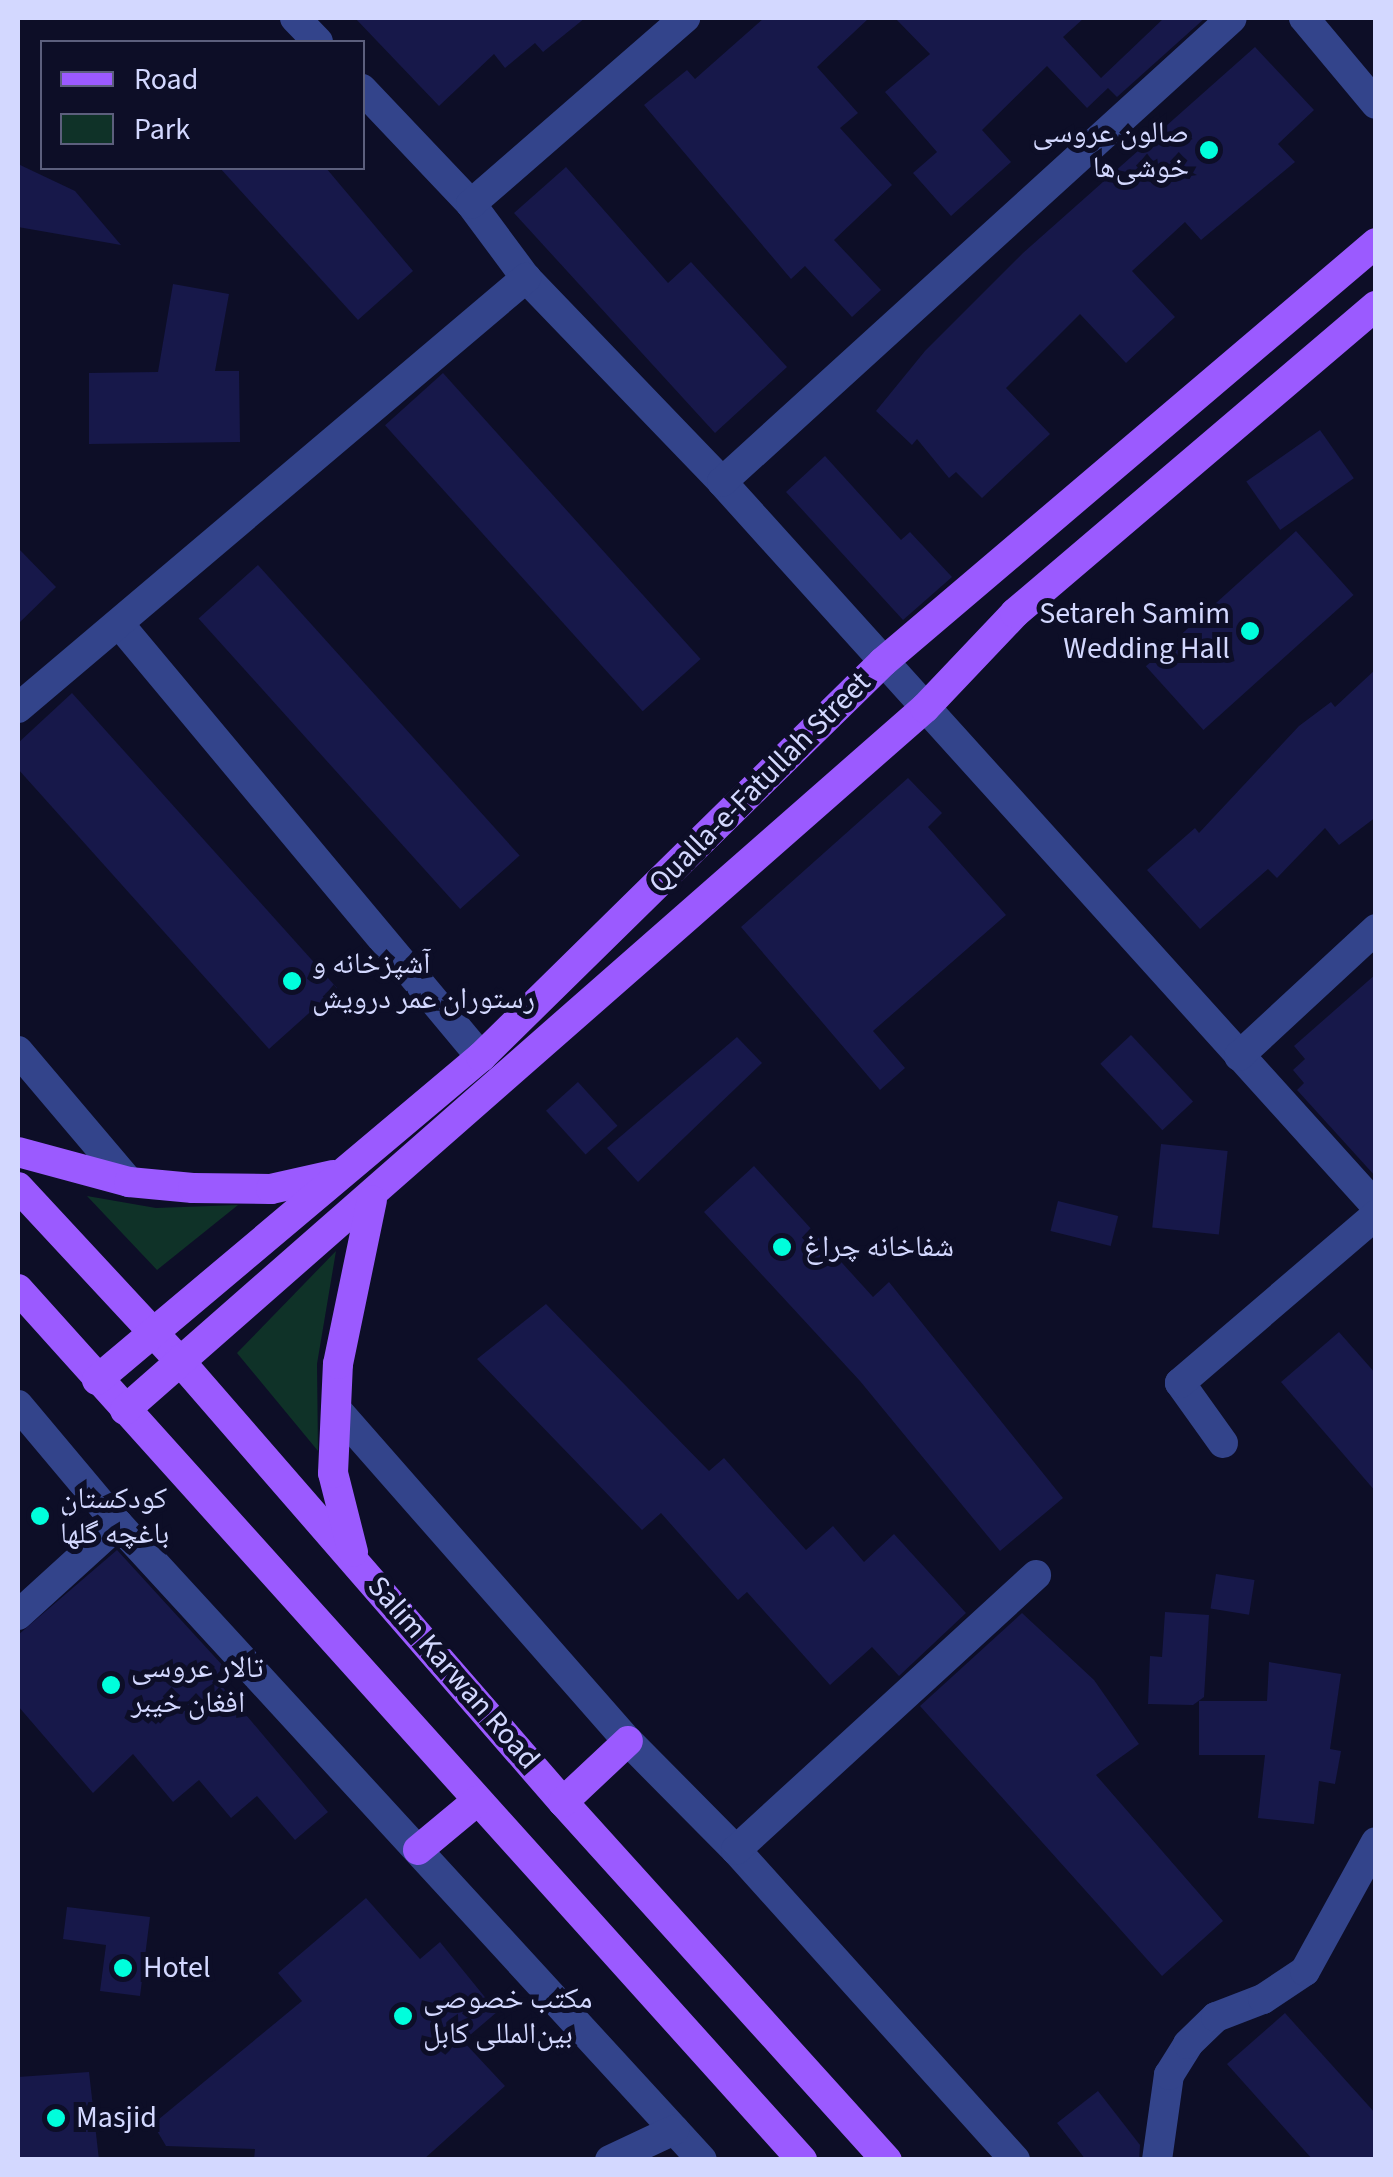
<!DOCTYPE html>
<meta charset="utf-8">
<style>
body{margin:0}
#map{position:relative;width:1393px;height:2177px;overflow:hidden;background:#0d0e27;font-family:"Source Sans 3","Noto Naskh Arabic",sans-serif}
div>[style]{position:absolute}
.green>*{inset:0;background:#0f3228}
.building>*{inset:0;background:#17184a;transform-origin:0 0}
.minor>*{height:30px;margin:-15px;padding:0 15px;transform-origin:15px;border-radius:15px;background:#33448b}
.major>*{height:30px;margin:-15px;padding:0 15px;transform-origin:15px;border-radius:15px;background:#9b5aff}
.dots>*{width:28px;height:28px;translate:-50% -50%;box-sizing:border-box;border:5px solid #0d0e27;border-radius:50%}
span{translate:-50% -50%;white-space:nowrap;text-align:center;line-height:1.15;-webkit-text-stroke:10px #0d0e27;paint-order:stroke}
.poi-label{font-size:30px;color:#d3d8ff}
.right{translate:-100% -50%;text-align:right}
.left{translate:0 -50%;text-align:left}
.street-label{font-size:30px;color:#d3d8ff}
.frame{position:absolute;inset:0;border:20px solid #d3d8ff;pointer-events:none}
.legend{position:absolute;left:40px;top:40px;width:325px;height:130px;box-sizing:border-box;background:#0d0e27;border:2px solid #5c5f7d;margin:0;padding:12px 18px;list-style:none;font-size:30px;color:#d3d8ff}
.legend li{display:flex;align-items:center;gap:20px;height:50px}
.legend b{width:50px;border:2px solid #5c5f7d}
</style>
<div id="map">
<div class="green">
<div style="clip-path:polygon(87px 1196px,156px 1208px,238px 1205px,157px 1270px)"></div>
<div style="clip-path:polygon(336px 1251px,317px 1364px,318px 1451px,237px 1353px)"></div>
</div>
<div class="building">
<div style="clip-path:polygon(355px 18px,585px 18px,543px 52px,535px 43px,505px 68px,494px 54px,439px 106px)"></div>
<div style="clip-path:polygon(764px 18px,869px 18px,817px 67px,858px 113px,840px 128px,892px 185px,834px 240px,881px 290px,852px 317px,805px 266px,791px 279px,644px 105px,687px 70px,695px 79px)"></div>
<div style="clip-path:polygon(895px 18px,1084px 18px,1063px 37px,1101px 78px,1164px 18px,1205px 18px,1117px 97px,1108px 88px,1087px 108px,1047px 66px,982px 130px,1011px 162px,951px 216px,913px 173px,937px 152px,885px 92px,930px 54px)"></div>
<div style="clip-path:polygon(1255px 47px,1314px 110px,1278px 144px,1295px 162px,1201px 240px,1185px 222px,1132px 271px,1175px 317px,1126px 363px,1080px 314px,1006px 388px,1050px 434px,982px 498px,956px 472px,949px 478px,917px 439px,912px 445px,876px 411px,925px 351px,1023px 253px)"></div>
<div style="clip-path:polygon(18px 164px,75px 191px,121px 245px,18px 227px)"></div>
<div style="clip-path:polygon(566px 167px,668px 283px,691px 262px,787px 367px,715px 433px,514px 213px)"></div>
<div style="clip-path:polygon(220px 168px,326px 168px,413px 271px,358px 320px)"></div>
<div style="clip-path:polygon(173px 284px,229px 294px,215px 371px,239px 371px,240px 442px,89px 444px,89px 373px,158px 372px)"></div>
<div style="left:443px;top:373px;width:385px;height:78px;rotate:48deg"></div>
<div style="left:1320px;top:430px;width:59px;height:90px;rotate:55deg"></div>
<div style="clip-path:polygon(825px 456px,901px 540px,910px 532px,952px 577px,903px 620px,786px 492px)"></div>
<div style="left:1296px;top:531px;width:86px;height:202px;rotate:48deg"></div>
<div style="clip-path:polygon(18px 548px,56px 587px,18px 624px)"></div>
<div style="left:258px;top:565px;width:391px;height:80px;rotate:48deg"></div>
<div style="clip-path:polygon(1376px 669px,1376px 817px,1339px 845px,1325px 828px,1277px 878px,1268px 869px,1200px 929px,1147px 870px,1195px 828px,1199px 833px,1299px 726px,1331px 702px,1335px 707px)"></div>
<div style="clip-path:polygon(72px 693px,337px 988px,269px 1049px,18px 769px,18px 743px)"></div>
<div style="clip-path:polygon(908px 778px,942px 813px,928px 827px,1006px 915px,873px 1031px,905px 1068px,880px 1090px,741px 927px)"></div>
<div style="clip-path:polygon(1376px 974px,1376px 1177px,1297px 1090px,1304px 1083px,1293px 1070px,1305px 1059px,1294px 1046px)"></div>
<div style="left:1131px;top:1035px;width:91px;height:42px;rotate:47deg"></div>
<div style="clip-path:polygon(737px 1037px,762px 1063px,638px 1182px,607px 1148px)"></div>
<div style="left:578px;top:1082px;width:59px;height:43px;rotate:48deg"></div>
<div style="left:1161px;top:1144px;width:67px;height:84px;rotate:6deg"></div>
<div style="clip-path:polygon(754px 1166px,873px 1297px,889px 1282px,1063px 1498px,1000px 1551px,860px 1381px,704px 1212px)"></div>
<div style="left:1058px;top:1201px;width:62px;height:31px;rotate:14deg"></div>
<div style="clip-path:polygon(546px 1304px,709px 1471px,724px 1458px,806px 1550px,833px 1526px,864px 1562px,894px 1534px,966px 1613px,899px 1676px,872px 1647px,830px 1685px,747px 1592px,738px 1600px,661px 1513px,642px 1530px,477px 1359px)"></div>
<div style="clip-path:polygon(1339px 1332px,1376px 1374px,1376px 1492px,1281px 1382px)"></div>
<div style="clip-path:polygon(117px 1550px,224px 1667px,214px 1677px,328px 1812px,295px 1840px,257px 1796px,231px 1818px,199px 1780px,173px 1802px,133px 1754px,93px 1793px,18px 1706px,18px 1635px)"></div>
<div style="left:1216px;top:1574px;width:39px;height:35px;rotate:9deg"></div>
<div style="clip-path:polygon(1165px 1612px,1209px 1615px,1204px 1697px,1193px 1705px,1148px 1704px,1150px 1656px,1162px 1657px)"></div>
<div style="clip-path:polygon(1022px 1613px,1094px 1680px,1139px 1744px,1096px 1775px,1223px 1921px,1162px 1976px,920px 1706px)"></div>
<div style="clip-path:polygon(1269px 1662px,1341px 1674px,1330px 1749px,1341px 1751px,1335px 1784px,1319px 1781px,1314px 1824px,1258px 1818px,1265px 1755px,1199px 1755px,1199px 1701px,1267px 1701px)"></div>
<div style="clip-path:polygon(366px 1898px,420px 1959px,440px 1942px,497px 2012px,463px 2041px,505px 2086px,423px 2160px,254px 2160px,255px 2149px,166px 2146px,153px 2124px,302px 2001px,278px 1973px)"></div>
<div style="clip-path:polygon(67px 1907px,150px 1917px,140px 1996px,100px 1991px,106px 1945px,63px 1939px)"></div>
<div style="clip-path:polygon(1285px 2013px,1376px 2114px,1376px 2160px,1313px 2160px,1227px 2064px)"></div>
<div style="clip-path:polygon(89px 2072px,99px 2160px,18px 2160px,18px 2077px)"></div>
<div style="clip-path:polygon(1098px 2091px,1140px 2145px,1139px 2160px,1086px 2160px,1057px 2123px)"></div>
</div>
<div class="minor">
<div style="left:295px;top:18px;width:33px;rotate:46deg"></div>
<div style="left:1304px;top:18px;width:112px;rotate:50.1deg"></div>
<div style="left:362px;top:89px;width:158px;rotate:46.5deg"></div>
<div style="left:471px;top:204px;width:92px;rotate:53.4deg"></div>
<div style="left:526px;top:278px;width:283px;rotate:46.1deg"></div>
<div style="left:722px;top:482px;width:976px;rotate:47.91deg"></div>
<div style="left:471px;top:204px;width:284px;rotate:-41deg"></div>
<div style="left:722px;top:482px;width:689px;rotate:-42.3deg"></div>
<div style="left:120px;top:625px;width:563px;rotate:50.12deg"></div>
<div style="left:18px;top:708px;width:666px;rotate:-40.25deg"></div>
<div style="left:18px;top:1051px;width:172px;rotate:49.7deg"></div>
<div style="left:1239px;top:1056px;width:187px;rotate:-42.8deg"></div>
<div style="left:18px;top:1405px;width:155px;rotate:50deg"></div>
<div style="left:118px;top:1524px;width:863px;rotate:47.44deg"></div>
<div style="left:336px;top:1409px;width:442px;rotate:48.7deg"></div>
<div style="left:628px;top:1741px;width:153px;rotate:45.3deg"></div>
<div style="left:736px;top:1850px;width:417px;rotate:48deg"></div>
<div style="left:1223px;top:1443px;width:74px;rotate:-125.6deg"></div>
<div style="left:1180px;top:1383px;width:258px;rotate:-40.6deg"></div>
<div style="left:18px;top:1615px;width:135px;rotate:-42.3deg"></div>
<div style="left:736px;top:1850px;width:407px;rotate:-42.5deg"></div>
<div style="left:610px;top:2160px;width:71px;rotate:-25.1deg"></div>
<div style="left:1157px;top:2160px;width:86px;rotate:-82deg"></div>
<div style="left:1169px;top:2075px;width:36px;rotate:-58deg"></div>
<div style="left:1188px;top:2044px;width:39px;rotate:-44deg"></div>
<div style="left:1216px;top:2017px;width:50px;rotate:-21deg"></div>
<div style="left:1263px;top:1999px;width:50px;rotate:-33.7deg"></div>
<div style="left:1305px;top:1971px;width:147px;rotate:-61.2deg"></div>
</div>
<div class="major">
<div style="left:18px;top:1152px;width:115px;rotate:15.1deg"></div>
<div style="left:129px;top:1182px;width:64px;rotate:5.4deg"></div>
<div style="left:193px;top:1188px;width:78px;rotate:0.7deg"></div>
<div style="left:271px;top:1189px;width:64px;rotate:-12.7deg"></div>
<div style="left:18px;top:1187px;width:236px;rotate:47.1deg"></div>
<div style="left:179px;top:1360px;width:586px;rotate:49.02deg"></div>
<div style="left:563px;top:1802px;width:483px;rotate:47.9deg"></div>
<div style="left:18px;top:1289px;width:1172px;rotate:48.01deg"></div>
<div style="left:97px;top:1380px;width:502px;rotate:-40.07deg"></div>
<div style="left:481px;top:1057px;width:564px;rotate:-44.5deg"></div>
<div style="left:883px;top:662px;width:647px;rotate:-40.36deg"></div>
<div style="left:125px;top:1410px;width:1064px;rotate:-41.27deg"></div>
<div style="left:925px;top:708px;width:131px;rotate:-46.5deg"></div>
<div style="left:1015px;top:613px;width:474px;rotate:-40.4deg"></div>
<div style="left:353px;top:1552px;width:81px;rotate:-104.2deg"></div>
<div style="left:333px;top:1473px;width:109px;rotate:-87.4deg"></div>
<div style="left:338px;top:1364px;width:167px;rotate:-78.3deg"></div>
<div style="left:563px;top:1802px;width:89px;rotate:-43.2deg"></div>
<div style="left:418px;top:1850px;width:77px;rotate:-39.7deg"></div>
</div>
<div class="dots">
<div style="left:1209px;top:150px;background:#00fedc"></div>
<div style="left:1250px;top:631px;background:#00fedc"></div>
<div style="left:292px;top:981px;background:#00fedc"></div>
<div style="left:782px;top:1247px;background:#00fedc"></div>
<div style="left:40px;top:1516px;background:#00fedc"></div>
<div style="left:111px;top:1685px;background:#00fedc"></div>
<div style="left:123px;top:1968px;background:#00fedc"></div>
<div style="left:403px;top:2016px;background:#00fedc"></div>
<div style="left:56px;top:2118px;background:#00fedc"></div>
</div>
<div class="poi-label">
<span class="right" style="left:1189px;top:150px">صالون عروسی<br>خوشی‌ها</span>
<span class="right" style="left:1230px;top:631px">Setareh Samim<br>Wedding Hall</span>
<span class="left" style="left:312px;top:981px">آشپزخانه و<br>رستوران عمر درویش</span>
<span class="left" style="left:804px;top:1247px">شفاخانه چراغ</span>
<span class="left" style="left:60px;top:1516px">کودکستان<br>باغچه گلها</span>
<span class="left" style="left:131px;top:1685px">تالار عروسی<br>افغان خیبر</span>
<span class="left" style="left:143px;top:1968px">Hotel</span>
<span class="left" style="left:423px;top:2016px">مکتب خصوصی<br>بین‌المللی کابل</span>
<span class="left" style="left:76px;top:2118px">Masjid</span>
</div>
<div class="street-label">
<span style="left:760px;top:783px;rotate:-45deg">Qualla-e-Fatullah Street</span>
<span style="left:453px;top:1673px;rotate:49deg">Salim Karwan Road</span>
</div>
<div class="frame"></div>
<ul class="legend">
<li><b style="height:12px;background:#9b5aff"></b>Road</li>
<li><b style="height:28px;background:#0f3228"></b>Park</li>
</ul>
</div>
